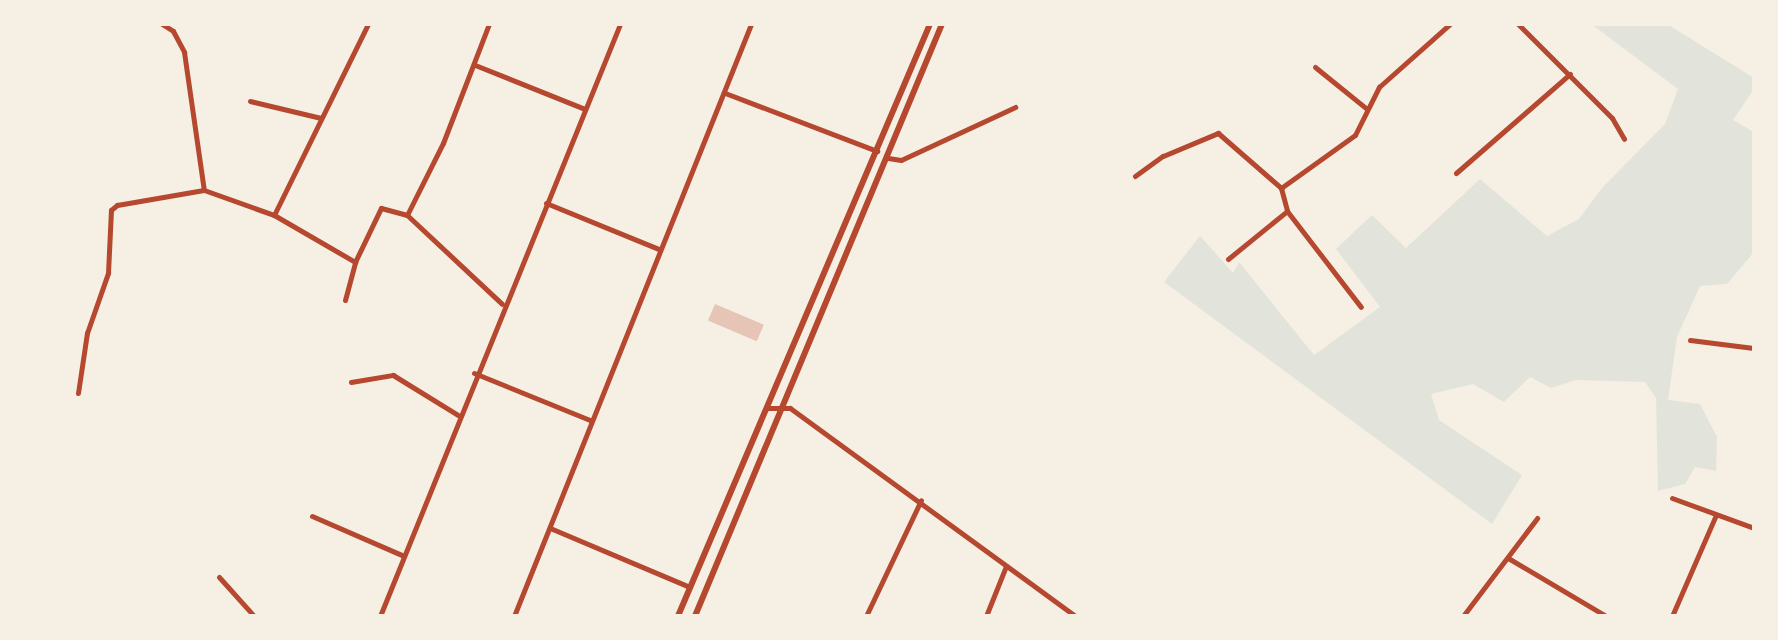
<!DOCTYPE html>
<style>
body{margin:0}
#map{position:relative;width:1778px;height:640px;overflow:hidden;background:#f6efe4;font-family:"Fira Sans",sans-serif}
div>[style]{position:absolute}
.green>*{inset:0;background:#e2e4dc}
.building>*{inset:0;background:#e6c5b7;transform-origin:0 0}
.minor>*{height:5px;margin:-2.5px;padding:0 2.5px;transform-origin:2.5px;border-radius:2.5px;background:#b5482f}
.tertiary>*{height:6px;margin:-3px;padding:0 3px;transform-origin:3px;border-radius:3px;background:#b5482f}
span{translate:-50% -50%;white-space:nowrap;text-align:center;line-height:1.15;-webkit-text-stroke:8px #f6efe4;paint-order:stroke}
.frame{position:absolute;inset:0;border:26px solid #f6efe4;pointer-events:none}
</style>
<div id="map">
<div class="green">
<div style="clip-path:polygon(1591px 24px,1667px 24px,1754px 78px,1754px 89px,1733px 120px,1754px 132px,1754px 252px,1727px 284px,1700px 286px,1677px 337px,1668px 400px,1700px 404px,1717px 437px,1716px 471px,1695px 467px,1685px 484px,1658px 491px,1656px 398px,1645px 382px,1576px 380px,1551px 388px,1530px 377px,1504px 402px,1473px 384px,1431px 394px,1439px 420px,1522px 475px,1492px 524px,1164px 282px,1200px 236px,1233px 273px,1239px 262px,1314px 355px,1380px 307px,1336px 249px,1372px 215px,1406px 248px,1480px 179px,1547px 236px,1579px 219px,1602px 188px,1665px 124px,1678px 89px)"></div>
</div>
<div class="building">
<div style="left:715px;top:304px;width:53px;height:18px;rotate:23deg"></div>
</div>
<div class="minor">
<div style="left:162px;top:24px;width:13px;rotate:32deg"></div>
<div style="left:173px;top:31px;width:24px;rotate:62deg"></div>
<div style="left:184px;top:52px;width:139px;rotate:81.8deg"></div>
<div style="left:204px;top:190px;width:74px;rotate:19.7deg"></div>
<div style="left:274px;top:215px;width:94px;rotate:30.1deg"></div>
<div style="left:355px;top:262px;width:60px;rotate:-64.3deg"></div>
<div style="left:381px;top:208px;width:27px;rotate:15deg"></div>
<div style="left:407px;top:215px;width:130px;rotate:43.1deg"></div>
<div style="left:1518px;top:24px;width:133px;rotate:45deg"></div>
<div style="left:1612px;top:118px;width:24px;rotate:60deg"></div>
<div style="left:475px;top:65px;width:118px;rotate:21.8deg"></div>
<div style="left:1315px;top:67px;width:67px;rotate:38.9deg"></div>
<div style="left:725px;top:93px;width:163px;rotate:20.9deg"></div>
<div style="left:250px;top:101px;width:73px;rotate:13.5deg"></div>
<div style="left:888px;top:158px;width:13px;rotate:9deg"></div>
<div style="left:901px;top:160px;width:126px;rotate:-24.9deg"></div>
<div style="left:1456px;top:173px;width:151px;rotate:-41deg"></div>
<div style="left:1135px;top:176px;width:34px;rotate:-36deg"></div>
<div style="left:1163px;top:156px;width:60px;rotate:-22.7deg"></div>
<div style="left:1218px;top:133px;width:84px;rotate:41.1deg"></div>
<div style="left:1281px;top:188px;width:24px;rotate:75deg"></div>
<div style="left:1287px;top:211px;width:121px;rotate:52.4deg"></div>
<div style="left:1281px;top:188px;width:91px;rotate:-35.6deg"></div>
<div style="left:1355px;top:135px;width:54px;rotate:-63.4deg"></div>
<div style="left:1379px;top:87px;width:95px;rotate:-41.6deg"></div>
<div style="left:546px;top:203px;width:122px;rotate:22.2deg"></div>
<div style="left:274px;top:215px;width:213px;rotate:-63.8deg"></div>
<div style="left:407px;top:215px;width:80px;rotate:-63.4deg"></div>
<div style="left:443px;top:143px;width:128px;rotate:-68.9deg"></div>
<div style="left:1228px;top:259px;width:76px;rotate:-39.1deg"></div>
<div style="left:345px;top:300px;width:39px;rotate:-75deg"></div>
<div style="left:1690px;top:340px;width:64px;rotate:7.1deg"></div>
<div style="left:474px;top:373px;width:125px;rotate:22.1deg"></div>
<div style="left:351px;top:382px;width:43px;rotate:-9.5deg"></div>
<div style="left:393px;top:375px;width:76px;rotate:31.6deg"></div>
<div style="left:78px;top:393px;width:61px;rotate:-81.5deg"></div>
<div style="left:87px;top:333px;width:64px;rotate:-70.7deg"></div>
<div style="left:108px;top:273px;width:63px;rotate:-87.3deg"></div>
<div style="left:111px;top:210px;width:8px;rotate:-40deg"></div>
<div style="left:117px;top:205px;width:88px;rotate:-9.8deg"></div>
<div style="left:766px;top:408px;width:24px"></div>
<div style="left:790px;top:408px;width:353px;rotate:36.1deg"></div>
<div style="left:1672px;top:498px;width:87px;rotate:20.1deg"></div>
<div style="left:312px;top:516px;width:100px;rotate:23.5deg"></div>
<div style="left:550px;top:528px;width:152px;rotate:22.9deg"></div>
<div style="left:1508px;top:558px;width:114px;rotate:30.6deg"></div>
<div style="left:219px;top:577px;width:52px;rotate:48.1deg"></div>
<div style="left:380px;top:616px;width:639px;rotate:-67.93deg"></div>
<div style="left:514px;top:616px;width:638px;rotate:-68.18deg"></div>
<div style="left:866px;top:616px;width:128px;rotate:-64.6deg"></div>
<div style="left:986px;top:616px;width:54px;rotate:-68.2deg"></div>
<div style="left:1463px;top:616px;width:123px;rotate:-52.9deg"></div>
<div style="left:1672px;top:616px;width:110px;rotate:-66.5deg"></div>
</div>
<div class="tertiary">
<div style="left:678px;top:616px;width:643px;rotate:-66.94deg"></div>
<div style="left:695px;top:616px;width:641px;rotate:-67.35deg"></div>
</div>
<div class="frame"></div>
</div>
